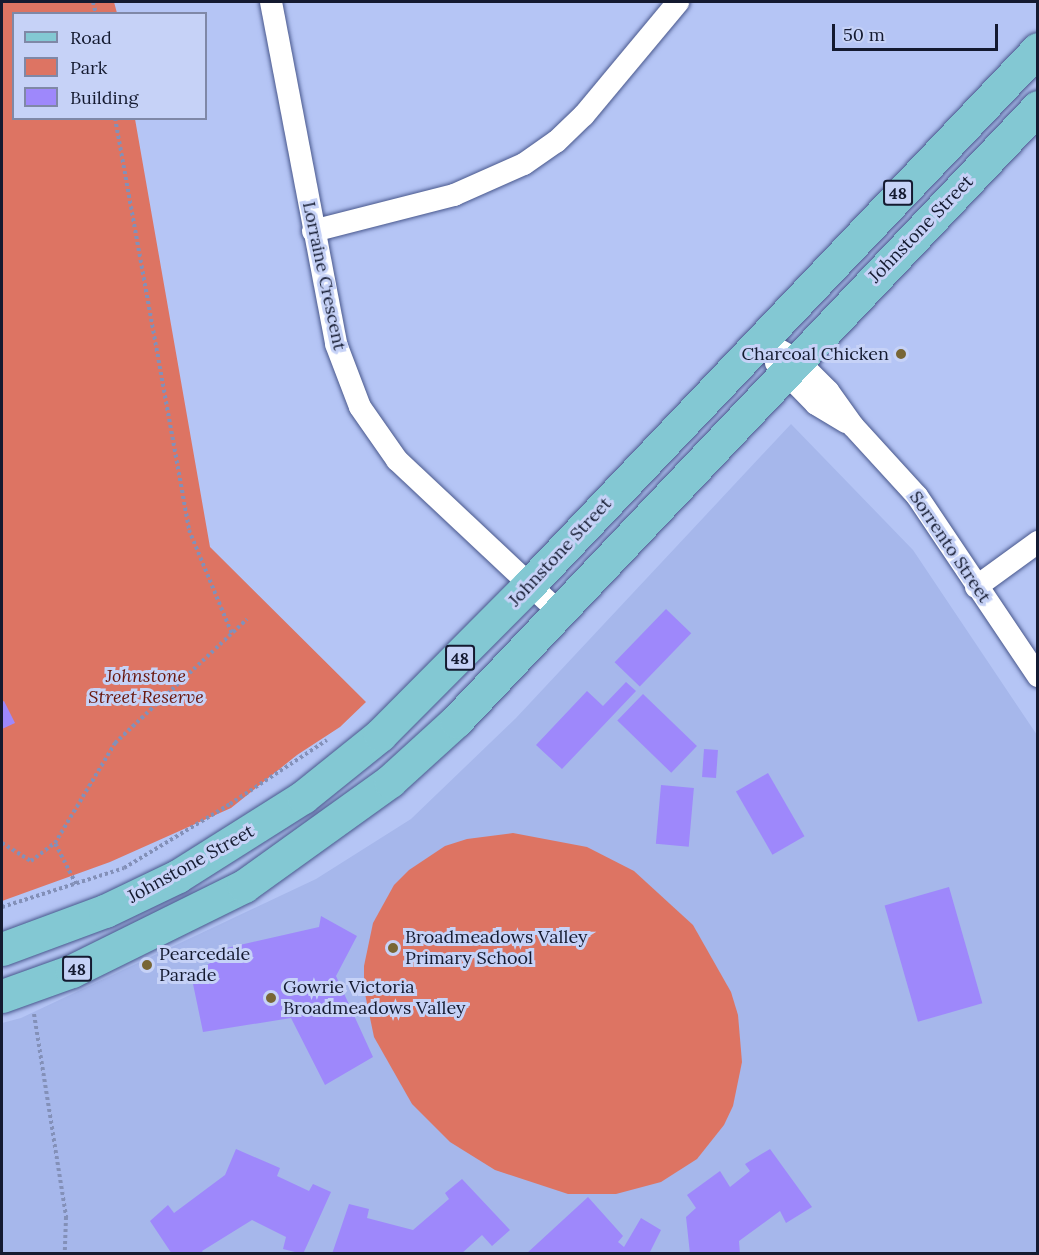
<!DOCTYPE html>
<style>
body{margin:0}
#map{position:relative;width:1039px;height:1255px;overflow:hidden;background:#b5c5f5;font-family:Lora,serif}
div>[style]{position:absolute}
.built>*{inset:0;background:#a6b7eb}
.green>*{inset:0;background:#dd7463}
.building>*{inset:0;background:#9e88fb;transform-origin:0 0}
.path>*{height:4px;margin-top:-2px;transform-origin:0;background:repeating-linear-gradient(90deg,#8390b8 0 3px,transparent 0 6px)}
.roads{filter:drop-shadow(0 0 2px #48578c) drop-shadow(0 0 2px #48578c)}
.minor>*{height:22px;margin:-11px;padding:0 11px;transform-origin:11px;border-radius:11px;background:#fff}
.primary>*{height:33px;margin:-16.5px;padding:0 16.5px;transform-origin:16.5px;border-radius:16.5px;background:#83c8d3}
.dots>*{width:16px;height:16px;translate:-50% -50%;box-sizing:border-box;border:3px solid #c6d2f7;border-radius:50%}
span{translate:-50% -50%;white-space:nowrap;text-align:center;line-height:1.15;-webkit-text-stroke:6px #c6d2f7;paint-order:stroke}
.shield-label span{padding:2px 4px;background:#c6d2f7;border:2px solid;border-radius:4px;-webkit-text-stroke-width:0}
.shield-label{font-size:16px;color:#141a30;font-weight:700}
.street-label{font-size:18px;color:#141a30}
.poi-label{font-size:18px;color:#141a30}
.right{translate:-100% -50%;text-align:right}
.left{translate:0 -50%;text-align:left}
.park-label{font-size:18px;color:#68160c;font-style:italic}
.frame{position:absolute;inset:0;border:3px solid #141a30;pointer-events:none}
.legend{position:absolute;left:12px;top:12px;width:195px;height:108px;box-sizing:border-box;background:#c6d2f7;border:2px solid #7f88a7;margin:0;padding:8px 10px;list-style:none;font-size:18px;color:#141a30}
.legend li{display:flex;align-items:center;gap:12px;height:30px}
.legend b{width:30px;border:2px solid #7f88a7}
.scale{position:absolute;left:832px;top:24px;width:166px;height:27px;box-sizing:border-box;border:3px solid #141a30;border-top:0;padding-left:8px;font-size:18px;line-height:21px;white-space:nowrap;color:#141a30;-webkit-text-stroke:4px #c6d2f7;paint-order:stroke}
</style>
<div id="map">
<div class="built">
<div style="clip-path:polygon(791px 424px,913px 550px,1037px 735px,1037px 1253px,2px 1254px,2px 1023px,21px 1018px,316px 879px,411px 819px,516px 718px)"></div>
</div>
<div class="green">
<div style="clip-path:polygon(2px 2px,114px 2px,117px 13px,14px 14px,14px 118px,135px 119px,210px 547px,366px 702px,340px 727px,297px 755px,231px 808px,110px 862px,2px 901px)"></div>
<div style="clip-path:polygon(513px 833px,587px 847px,634px 871px,693px 925px,731px 992px,738px 1015px,742px 1062px,733px 1106px,724px 1125px,697px 1159px,661px 1182px,616px 1194px,568px 1194px,495px 1170px,450px 1142px,412px 1104px,374px 1037px,364px 989px,364px 966px,373px 923px,394px 885px,409px 870px,445px 846px,467px 839px)"></div>
</div>
<div class="building">
<div style="left:666px;top:609px;width:35px;height:74px;rotate:44deg"></div>
<div style="clip-path:polygon(626px 682px,636px 691px,562px 769px,536px 745px,587px 691px,603px 706px)"></div>
<div style="left:643px;top:694px;width:75px;height:37px;rotate:44deg"></div>
<div style="clip-path:polygon(4px 701px,15px 723px,2px 729px,2px 702px)"></div>
<div style="left:704px;top:749px;width:14px;height:28px;rotate:4deg"></div>
<div style="left:768px;top:773px;width:73px;height:37px;rotate:60deg"></div>
<div style="left:661px;top:785px;width:33px;height:59px;rotate:5deg"></div>
<div style="left:949px;top:887px;width:121px;height:67px;rotate:74deg"></div>
<div style="clip-path:polygon(321px 916px,357px 936px,336px 976px,373px 1057px,325px 1085px,291px 1018px,203px 1032px,192px 979px,207px 973px,205px 966px,221px 957px,218px 950px,319px 927px)"></div>
<div style="clip-path:polygon(236px 1149px,280px 1168px,277px 1176px,309px 1191px,313px 1184px,331px 1192px,303px 1254px,283px 1249px,286px 1237px,252px 1220px,202px 1251px,204px 1254px,172px 1254px,150px 1221px,168px 1205px,174px 1213px,225px 1175px)"></div>
<div style="clip-path:polygon(770px 1149px,812px 1207px,786px 1223px,780px 1211px,739px 1241px,740px 1254px,690px 1254px,686px 1217px,696px 1208px,687px 1195px,720px 1171px,730px 1187px,750px 1171px,745px 1164px)"></div>
<div style="clip-path:polygon(462px 1179px,510px 1230px,492px 1246px,482px 1235px,461px 1254px,332px 1254px,349px 1204px,369px 1209px,367px 1218px,413px 1230px,449px 1199px,445px 1193px)"></div>
<div style="clip-path:polygon(588px 1197px,623px 1236px,618px 1242px,624px 1247px,641px 1218px,661px 1230px,649px 1254px,526px 1254px)"></div>
</div>
<div class="path">
<div style="left:93px;top:2px;width:12px;rotate:76deg"></div>
<div style="left:115px;top:118px;width:419px;rotate:79.8deg"></div>
<div style="left:189px;top:530px;width:113px;rotate:67.5deg"></div>
<div style="left:2px;top:843px;width:34px;rotate:32deg"></div>
<div style="left:31px;top:861px;width:30px;rotate:-37deg"></div>
<div style="left:76px;top:884px;width:46px;rotate:-117.1deg"></div>
<div style="left:55px;top:843px;width:117px;rotate:-59deg"></div>
<div style="left:115px;top:743px;width:181px;rotate:-43.2deg"></div>
<div style="left:2px;top:907px;width:128px;rotate:-17.7deg"></div>
<div style="left:124px;top:868px;width:124px;rotate:-31.1deg"></div>
<div style="left:230px;top:804px;width:116px;rotate:-33.4deg"></div>
<div style="left:34px;top:1014px;width:206px;rotate:81deg"></div>
<div style="left:66px;top:1217px;width:37px;rotate:92deg"></div>
</div>
<div class="roads">
<div class="minor">
<div style="left:271px;top:2px;width:348px;rotate:79.2deg"></div>
<div style="left:336px;top:344px;width:67px;rotate:69.1deg"></div>
<div style="left:360px;top:407px;width:65px;rotate:55.1deg"></div>
<div style="left:397px;top:460px;width:222px;rotate:43.2deg"></div>
<div style="left:313px;top:231px;width:146px;rotate:-14.3deg"></div>
<div style="left:454px;top:195px;width:77px;rotate:-23.9deg"></div>
<div style="left:524px;top:164px;width:39px;rotate:-35deg"></div>
<div style="left:556px;top:142px;width:39px;rotate:-44deg"></div>
<div style="left:584px;top:115px;width:147px;rotate:-50.2deg"></div>
<div style="left:760px;top:339px;width:43px;rotate:29.6deg"></div>
<div style="left:797px;top:360px;width:44px;rotate:45deg"></div>
<div style="left:828px;top:391px;width:43px;rotate:54.5deg"></div>
<div style="left:853px;top:426px;width:95px;rotate:47.6deg"></div>
<div style="left:917px;top:496px;width:217px;rotate:56.1deg"></div>
<div style="left:776px;top:363px;width:57px;rotate:45.7deg"></div>
<div style="left:816px;top:404px;width:35px;rotate:31deg"></div>
<div style="left:976px;top:587px;width:77px;rotate:-36deg"></div>
</div>
<div class="primary">
<div style="left:2px;top:949px;width:110px;rotate:-20.3deg"></div>
<div style="left:105px;top:911px;width:81px;rotate:-25.6deg"></div>
<div style="left:178px;top:876px;width:148px;rotate:-32.3deg"></div>
<div style="left:303px;top:797px;width:99px;rotate:-38.8deg"></div>
<div style="left:380px;top:735px;width:211px;rotate:-45.2deg"></div>
<div style="left:529px;top:585px;width:739px;rotate:-46.48deg"></div>
<div style="left:2px;top:996px;width:74px;rotate:-19.7deg"></div>
<div style="left:72px;top:971px;width:192px;rotate:-26.3deg"></div>
<div style="left:244px;top:886px;width:180px;rotate:-35.7deg"></div>
<div style="left:390px;top:781px;width:89px;rotate:-42.3deg"></div>
<div style="left:456px;top:721px;width:846px;rotate:-46.53deg"></div>
</div>
</div>
<div class="dots">
<div style="left:901px;top:354px;background:#786635"></div>
<div style="left:393px;top:948px;background:#786635"></div>
<div style="left:147px;top:965px;background:#786635"></div>
<div style="left:271px;top:998px;background:#786635"></div>
</div>
<div class="shield-label">
<span style="left:898px;top:193px">48</span>
<span style="left:460px;top:658px">48</span>
<span style="left:77px;top:969px">48</span>
</div>
<div class="street-label">
<span style="left:921px;top:229px;rotate:-46deg">Johnstone Street</span>
<span style="left:324px;top:276px;rotate:78deg">Lorraine Crescent</span>
<span style="left:950px;top:547px;rotate:56deg">Sorrento Street</span>
<span style="left:560px;top:552px;rotate:-47deg">Johnstone Street</span>
<span style="left:191px;top:864px;rotate:-29deg">Johnstone Street</span>
</div>
<div class="poi-label">
<span class="right" style="left:889px;top:354px">Charcoal Chicken</span>
<span class="left" style="left:405px;top:948px">Broadmeadows Valley<br>Primary School</span>
<span class="left" style="left:159px;top:965px">Pearcedale<br>Parade</span>
<span class="left" style="left:283px;top:998px">Gowrie Victoria<br>Broadmeadows Valley</span>
</div>
<div class="park-label">
<span style="left:146px;top:687px">Johnstone<br>Street Reserve</span>
</div>
<div class="frame"></div>
<ul class="legend">
<li><b style="height:8px;background:#83c8d3"></b>Road</li>
<li><b style="height:16px;background:#dd7463"></b>Park</li>
<li><b style="height:16px;background:#9e88fb"></b>Building</li>
</ul>
<div class="scale">50 m</div>
</div>
